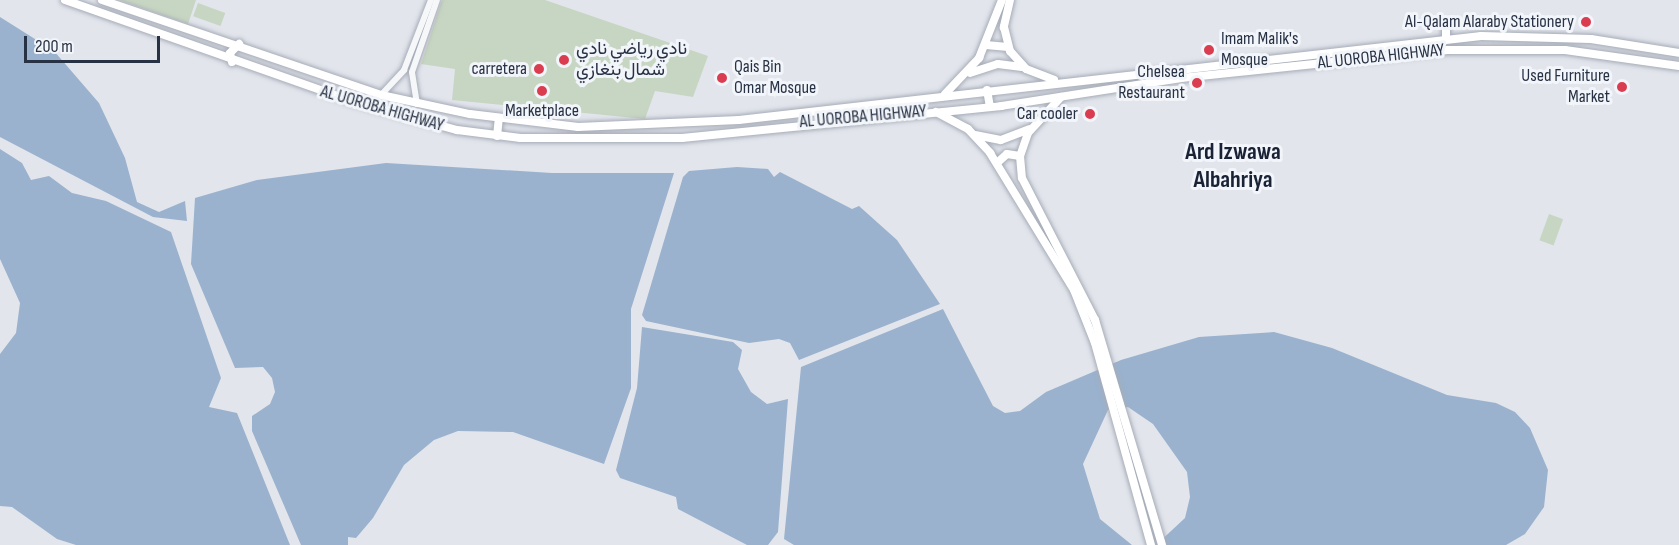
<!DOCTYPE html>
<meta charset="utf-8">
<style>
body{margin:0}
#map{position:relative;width:1679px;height:545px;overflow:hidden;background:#e2e5ec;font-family:"Sofia Sans Condensed",Vazirmatn,sans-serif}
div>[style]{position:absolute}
.green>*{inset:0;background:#c7d6c2;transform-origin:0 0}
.water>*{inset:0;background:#9ab2ce}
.roads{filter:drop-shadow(0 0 2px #a6acb7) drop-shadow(0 0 2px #a6acb7)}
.tertiary>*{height:6px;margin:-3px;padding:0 3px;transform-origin:3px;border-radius:3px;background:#f5f7f9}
.primary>*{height:8px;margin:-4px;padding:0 4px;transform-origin:4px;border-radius:4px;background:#fff}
.trunk>*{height:8px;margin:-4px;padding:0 4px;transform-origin:4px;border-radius:4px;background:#fff}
.dots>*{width:16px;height:16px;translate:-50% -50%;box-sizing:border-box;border:3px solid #f2f5f9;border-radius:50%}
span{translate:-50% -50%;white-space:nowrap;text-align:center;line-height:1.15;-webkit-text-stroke:6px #f2f5f9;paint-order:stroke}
.poi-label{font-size:18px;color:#283245}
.right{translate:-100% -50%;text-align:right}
.left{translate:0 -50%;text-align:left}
.street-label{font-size:18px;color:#283245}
.district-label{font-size:24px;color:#1a2336;font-weight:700}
.scale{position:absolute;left:24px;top:36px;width:136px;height:27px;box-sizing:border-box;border:3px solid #283245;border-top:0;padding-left:8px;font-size:18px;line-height:21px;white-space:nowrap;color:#283245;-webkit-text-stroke:4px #f2f5f9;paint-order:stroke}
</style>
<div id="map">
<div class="green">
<div style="clip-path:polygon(119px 0,196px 0,188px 24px)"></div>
<div style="clip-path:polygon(442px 0,545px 0,708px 56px,693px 97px,655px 91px,645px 119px,452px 100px,455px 69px,421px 64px)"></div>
<div style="left:198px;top:3px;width:29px;height:14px;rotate:20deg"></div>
<div style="left:1549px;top:214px;width:15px;height:28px;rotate:20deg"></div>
</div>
<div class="water">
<div style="clip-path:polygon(0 17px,54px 51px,99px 103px,125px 158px,137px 202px,159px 212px,185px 201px,187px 221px,153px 217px,0 137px)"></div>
<div style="clip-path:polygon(0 149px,22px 163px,31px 180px,49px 176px,72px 193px,106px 201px,171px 232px,221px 378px,209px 407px,237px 413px,290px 545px,76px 545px,57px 539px,12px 507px,0 506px,0 354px,16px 333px,20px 303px,0 259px)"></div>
<div style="clip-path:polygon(386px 163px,552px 173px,674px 173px,631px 309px,631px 388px,604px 464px,513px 432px,458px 431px,434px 440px,404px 465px,373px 518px,356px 538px,348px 537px,348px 545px,301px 545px,252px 431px,252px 416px,270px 404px,275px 392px,272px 378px,263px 367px,235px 368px,191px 264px,195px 198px,257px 180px)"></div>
<div style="clip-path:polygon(737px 167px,768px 169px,774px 177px,780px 172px,852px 209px,859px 206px,897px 240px,940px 304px,799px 360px,790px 343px,779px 339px,749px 343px,646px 321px,642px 315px,683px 177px,689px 171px)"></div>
<div style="clip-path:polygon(943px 309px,993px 406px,1005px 413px,1020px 411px,1046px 392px,1121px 360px,1199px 337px,1274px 332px,1332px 348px,1447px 395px,1496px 403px,1515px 412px,1530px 428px,1548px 470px,1544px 507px,1525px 534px,1506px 545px,1156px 545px,1185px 518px,1190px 497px,1187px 472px,1153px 424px,1128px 407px,1108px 410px,1083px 464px,1100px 519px,1132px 545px,794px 545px,784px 539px,801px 367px)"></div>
<div style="clip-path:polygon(642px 327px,733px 342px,742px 350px,738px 369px,751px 392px,767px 404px,788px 399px,778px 532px,768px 545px,747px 545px,678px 509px,676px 497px,620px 478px,616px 470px,637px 388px)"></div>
</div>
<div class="roads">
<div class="tertiary">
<div style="left:381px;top:95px;width:34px;rotate:-47deg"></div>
<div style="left:404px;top:70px;width:75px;rotate:-68.9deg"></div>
<div style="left:417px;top:104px;width:32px;rotate:-99deg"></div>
<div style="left:412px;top:72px;width:76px;rotate:-70.9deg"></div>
</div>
<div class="primary">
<div style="left:1061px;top:97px;width:49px;rotate:132.5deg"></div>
<div style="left:1028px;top:133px;width:24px;rotate:109deg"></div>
<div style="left:1020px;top:156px;width:22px;rotate:85deg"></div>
<div style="left:1022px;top:178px;width:160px;rotate:62.8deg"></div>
<div style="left:1095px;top:320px;width:235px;rotate:73.4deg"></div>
<div style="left:936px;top:112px;width:36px;rotate:28deg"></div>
<div style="left:968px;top:129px;width:33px;rotate:47deg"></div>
<div style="left:990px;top:153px;width:161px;rotate:58.5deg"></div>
<div style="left:1074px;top:290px;width:57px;rotate:68.4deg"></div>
<div style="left:1095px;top:343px;width:210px;rotate:74.5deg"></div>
<div style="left:975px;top:135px;width:26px;rotate:11deg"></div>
<div style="left:1001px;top:140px;width:30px;rotate:-21deg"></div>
<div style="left:997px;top:163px;width:13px;rotate:-42deg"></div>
<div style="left:1007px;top:154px;width:13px;rotate:9deg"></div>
</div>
<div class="trunk">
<div style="left:65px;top:0;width:307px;rotate:19.4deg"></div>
<div style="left:355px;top:102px;width:106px;rotate:15.4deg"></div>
<div style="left:457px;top:130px;width:64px;rotate:7.2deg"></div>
<div style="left:520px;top:138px;width:162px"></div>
<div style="left:682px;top:138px;width:321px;rotate:-5.7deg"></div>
<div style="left:1001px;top:106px;width:182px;rotate:-8.8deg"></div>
<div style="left:1181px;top:78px;width:268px;rotate:-6deg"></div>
<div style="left:1448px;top:50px;width:117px"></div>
<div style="left:1565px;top:50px;width:115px;rotate:8deg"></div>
<div style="left:102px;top:0;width:295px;rotate:18.8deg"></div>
<div style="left:381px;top:95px;width:91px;rotate:12.1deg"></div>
<div style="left:470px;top:114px;width:109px;rotate:6.9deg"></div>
<div style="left:578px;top:127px;width:161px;rotate:-2.5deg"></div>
<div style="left:739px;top:120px;width:747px;rotate:-6.46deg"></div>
<div style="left:1481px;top:36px;width:110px;rotate:1.6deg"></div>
<div style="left:1591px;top:39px;width:89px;rotate:9deg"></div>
<div style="left:1010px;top:0;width:28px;rotate:103deg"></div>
<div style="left:1004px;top:27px;width:25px;rotate:76deg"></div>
<div style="left:1010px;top:51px;width:24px;rotate:48deg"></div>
<div style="left:1026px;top:69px;width:30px;rotate:21deg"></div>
<div style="left:1446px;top:27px;width:12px;rotate:90deg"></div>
<div style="left:986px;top:45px;width:22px;rotate:5deg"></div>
<div style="left:232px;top:62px;width:9px;rotate:-103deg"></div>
<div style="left:230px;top:53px;width:13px;rotate:-45deg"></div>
<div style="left:970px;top:73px;width:29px;rotate:-18deg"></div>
<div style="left:998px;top:64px;width:24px;rotate:7deg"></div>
<div style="left:987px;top:90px;width:17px;rotate:80deg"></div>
<div style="left:945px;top:94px;width:50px;rotate:-46.6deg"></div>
<div style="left:979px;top:58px;width:62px;rotate:-68.4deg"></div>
<div style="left:497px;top:136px;width:18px;rotate:-84deg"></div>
</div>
</div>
<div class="dots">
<div style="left:1586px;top:22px;background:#da3d50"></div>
<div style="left:1209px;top:50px;background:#da3d50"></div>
<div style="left:564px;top:60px;background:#da3d50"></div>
<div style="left:539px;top:69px;background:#da3d50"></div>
<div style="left:722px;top:78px;background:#da3d50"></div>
<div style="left:1197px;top:83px;background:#da3d50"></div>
<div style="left:1622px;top:87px;background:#da3d50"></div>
<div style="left:542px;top:91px;background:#da3d50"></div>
<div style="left:1090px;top:114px;background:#da3d50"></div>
</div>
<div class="poi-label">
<span class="right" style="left:1574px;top:22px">Al-Qalam Alaraby Stationery</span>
<span class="left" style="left:1221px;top:50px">Imam Malik's<br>Mosque</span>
<span class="left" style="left:576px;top:60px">نادي رياضي نادي<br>شمال بنغازي</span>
<span class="left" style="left:734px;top:78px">Qais Bin<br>Omar Mosque</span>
<span class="right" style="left:527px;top:69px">carretera</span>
<span class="right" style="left:1185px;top:83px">Chelsea<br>Restaurant</span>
<span class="right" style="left:1610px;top:87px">Used Furniture<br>Market</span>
<span style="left:542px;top:111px">Marketplace</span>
<span class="right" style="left:1078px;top:114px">Car cooler</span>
</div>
<div class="street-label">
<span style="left:1381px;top:57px;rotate:-6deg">AL UOROBA HIGHWAY</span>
<span style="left:382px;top:109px;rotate:16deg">AL UOROBA HIGHWAY</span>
<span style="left:863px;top:117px;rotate:-5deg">AL UOROBA HIGHWAY</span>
</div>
<div class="district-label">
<span style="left:1233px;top:166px">Ard Izwawa<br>Albahriya</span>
</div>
<div class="scale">200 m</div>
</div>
